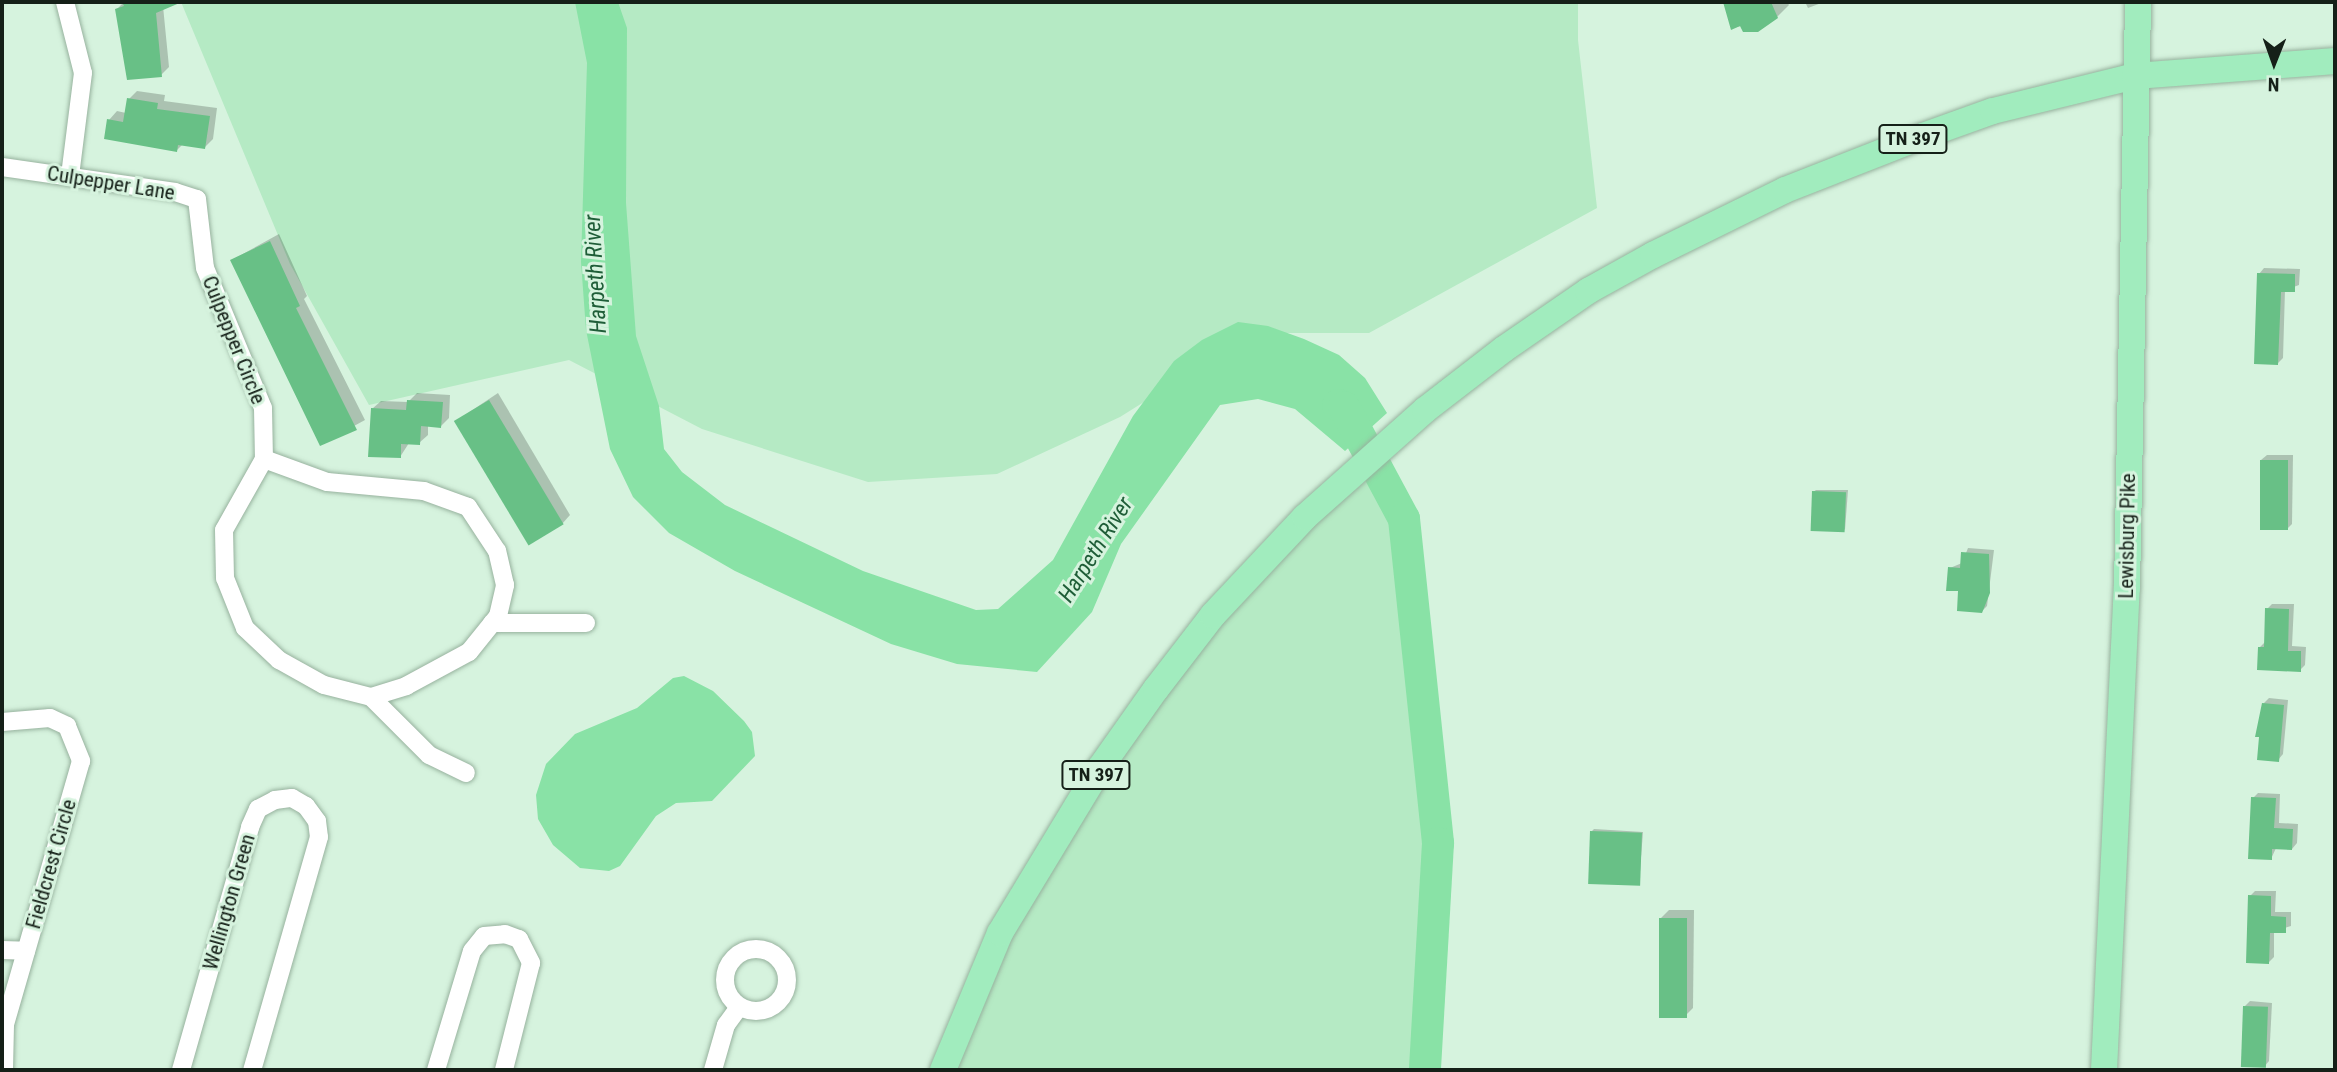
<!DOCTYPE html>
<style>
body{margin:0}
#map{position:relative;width:2337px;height:1072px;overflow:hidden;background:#d6f3de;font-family:"Roboto Condensed",sans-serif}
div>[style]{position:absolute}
.green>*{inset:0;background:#b5eac4}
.water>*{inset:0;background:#89e2a6}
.shadow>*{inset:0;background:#0003}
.river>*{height:32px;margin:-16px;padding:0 16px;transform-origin:16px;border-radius:16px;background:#89e2a6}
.building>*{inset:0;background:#68c086;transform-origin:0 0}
.roads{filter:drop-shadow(0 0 2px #97b29e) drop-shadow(0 0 2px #97b29e)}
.street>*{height:18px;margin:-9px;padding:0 9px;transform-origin:9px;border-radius:9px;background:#fff}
.street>.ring{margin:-9px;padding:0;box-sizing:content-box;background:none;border:18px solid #fff;border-radius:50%}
.primary>*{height:26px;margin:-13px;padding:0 13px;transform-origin:13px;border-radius:13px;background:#a1ecbe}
span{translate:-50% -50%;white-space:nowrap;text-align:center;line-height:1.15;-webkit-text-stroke:6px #d6f3de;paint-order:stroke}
.shield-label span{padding:2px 5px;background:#d6f3de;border:2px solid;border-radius:5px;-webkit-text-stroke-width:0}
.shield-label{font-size:19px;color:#152018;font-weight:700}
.street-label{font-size:21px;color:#152018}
.water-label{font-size:23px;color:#1f5e38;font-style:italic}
.frame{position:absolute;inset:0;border:4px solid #152018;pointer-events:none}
.north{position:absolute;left:2239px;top:28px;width:70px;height:70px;-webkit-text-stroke:5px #d6f3de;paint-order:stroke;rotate:181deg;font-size:19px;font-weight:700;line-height:28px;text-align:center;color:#152018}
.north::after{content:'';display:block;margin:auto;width:24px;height:32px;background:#152018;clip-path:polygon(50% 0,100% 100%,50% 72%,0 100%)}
</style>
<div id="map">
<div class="green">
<div style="clip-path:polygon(181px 2px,1578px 2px,1578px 40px,1597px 208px,1369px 333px,1254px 333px,1120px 417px,997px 474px,868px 482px,702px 429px,569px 360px,369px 405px,290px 264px)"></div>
<div style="clip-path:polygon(1368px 461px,1404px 519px,1438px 843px,1425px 1070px,943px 1070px,956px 1035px,1156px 689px)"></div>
</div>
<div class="water">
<div style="clip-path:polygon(575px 2px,618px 2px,627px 28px,626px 203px,636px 336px,659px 406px,664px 449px,682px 472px,725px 505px,863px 571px,976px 610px,998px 609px,1053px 560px,1133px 416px,1174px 361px,1202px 340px,1238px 322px,1268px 326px,1304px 339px,1339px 355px,1365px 378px,1387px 413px,1345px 451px,1295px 409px,1258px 399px,1220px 405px,1121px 544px,1092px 612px,1037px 672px,957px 664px,891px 644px,735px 571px,669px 533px,633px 497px,610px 449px,586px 330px,581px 262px,587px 63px)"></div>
<div style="clip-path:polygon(684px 676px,713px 691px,744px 721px,752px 732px,755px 756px,712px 801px,676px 803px,656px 816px,620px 866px,609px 871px,580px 868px,553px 845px,538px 819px,536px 795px,546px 764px,575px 734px,637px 708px,673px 678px)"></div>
</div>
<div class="shadow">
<div style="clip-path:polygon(124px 2px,167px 2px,163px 6px,169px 67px,161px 75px,117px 9px)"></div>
<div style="clip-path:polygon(1727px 2px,1787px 2px,1789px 5px,1777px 17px,1733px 28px)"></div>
<div style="clip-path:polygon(1805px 2px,1824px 2px,1808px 8px)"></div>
<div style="clip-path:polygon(137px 91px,165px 95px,164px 101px,217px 108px,213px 139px,205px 147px,183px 144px,177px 150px,109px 120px,117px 111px,126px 113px,129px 99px)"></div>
<div style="clip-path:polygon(279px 234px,307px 296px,304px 299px,365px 420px,321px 444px,232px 260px)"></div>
<div style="clip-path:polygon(2264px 268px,2300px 269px,2299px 285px,2285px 290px,2283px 358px,2278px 363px,2259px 274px)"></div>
<div style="clip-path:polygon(417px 393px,450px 395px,449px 418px,441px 426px,428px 425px,428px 435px,419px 443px,409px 443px,400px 457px,372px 409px,381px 401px,408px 402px)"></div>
<div style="clip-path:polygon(498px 393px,570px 515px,562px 524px,456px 421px)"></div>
<div style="clip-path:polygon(2267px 455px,2293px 455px,2292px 524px,2287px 529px,2261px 460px)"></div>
<div style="clip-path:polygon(1816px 490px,1848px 490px,1845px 530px,1813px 492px)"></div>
<div style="clip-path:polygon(1968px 548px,1994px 550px,1987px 606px,1982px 611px,1960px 590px,1950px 568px,1962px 563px)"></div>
<div style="clip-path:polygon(2272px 604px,2294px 604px,2292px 646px,2306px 647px,2305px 665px,2300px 670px,2259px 648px,2265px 642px,2267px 609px)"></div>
<div style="clip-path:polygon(2269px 698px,2288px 700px,2283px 754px,2278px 760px,2263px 704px)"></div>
<div style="clip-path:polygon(2258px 793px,2280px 794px,2279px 823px,2298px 824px,2297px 843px,2292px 849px,2276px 848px,2271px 859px,2253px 798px)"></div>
<div style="clip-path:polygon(1594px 829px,1643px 832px,1639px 884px,1592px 831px)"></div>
<div style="clip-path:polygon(2255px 891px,2276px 891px,2275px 912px,2291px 912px,2291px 926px,2274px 931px,2274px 957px,2269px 962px,2250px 896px)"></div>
<div style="clip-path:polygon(1669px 910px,1694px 910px,1693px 1008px,1685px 1016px,1661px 918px)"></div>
<div style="clip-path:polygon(2250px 1001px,2272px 1003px,2269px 1061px,2264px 1067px,2244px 1007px)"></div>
</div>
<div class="river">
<div style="left:1338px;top:405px;width:6px;rotate:18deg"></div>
<div style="left:1344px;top:407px;width:127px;rotate:61.8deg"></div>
<div style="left:1404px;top:519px;width:326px;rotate:84deg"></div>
<div style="left:1438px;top:843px;width:227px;rotate:93.3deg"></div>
</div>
<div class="building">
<div style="clip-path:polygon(122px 2px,182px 2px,156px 13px,162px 77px,127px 80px,115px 9px,124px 6px)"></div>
<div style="clip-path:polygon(1723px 2px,1771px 2px,1778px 18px,1758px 32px,1743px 32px,1740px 26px,1731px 30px)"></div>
<div style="clip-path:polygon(127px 98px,158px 103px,157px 109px,210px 116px,205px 149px,178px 145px,177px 152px,104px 139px,107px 119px,123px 122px)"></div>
<div style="clip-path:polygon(270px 241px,300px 306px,296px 308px,357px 430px,320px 446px,230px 260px)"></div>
<div style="clip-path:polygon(2257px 273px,2295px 274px,2295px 292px,2281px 292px,2278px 365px,2254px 364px)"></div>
<div style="clip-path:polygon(407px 400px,443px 402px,441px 428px,421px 426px,420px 445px,401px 444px,401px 458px,368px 457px,371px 408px,406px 410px)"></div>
<div style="left:489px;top:400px;width:145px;height:41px;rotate:59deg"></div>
<div style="left:2260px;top:460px;width:28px;height:70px"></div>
<div style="left:1812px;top:491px;width:34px;height:40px;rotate:2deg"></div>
<div style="clip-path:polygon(1961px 552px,1989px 554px,1990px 593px,1982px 613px,1957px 611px,1958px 591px,1946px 591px,1948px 567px,1960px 568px)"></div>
<div style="clip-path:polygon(2265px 608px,2289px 609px,2288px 651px,2301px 651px,2301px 672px,2257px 670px,2258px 647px,2264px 647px)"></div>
<div style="clip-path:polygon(2262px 703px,2284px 705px,2279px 762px,2257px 760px,2259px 737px,2255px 737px)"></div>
<div style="clip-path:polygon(2251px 797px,2276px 798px,2274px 828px,2293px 829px,2292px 850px,2272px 849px,2272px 860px,2248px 859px)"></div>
<div style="left:1590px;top:831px;width:52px;height:53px;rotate:2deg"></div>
<div style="clip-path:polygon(2248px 895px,2271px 896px,2271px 916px,2286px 917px,2286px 933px,2270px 933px,2269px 964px,2246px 963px)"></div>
<div style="left:1659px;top:918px;width:28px;height:100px"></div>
<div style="left:2243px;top:1006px;width:25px;height:61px;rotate:2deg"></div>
</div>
<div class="roads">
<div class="street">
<div style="left:65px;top:2px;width:73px;rotate:75.8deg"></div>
<div style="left:83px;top:73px;width:104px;rotate:97.2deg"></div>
<div style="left:2px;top:167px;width:175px;rotate:8.2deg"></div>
<div style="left:175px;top:192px;width:23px;rotate:18deg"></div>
<div style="left:197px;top:199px;width:69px;rotate:83.4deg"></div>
<div style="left:205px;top:268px;width:152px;rotate:67.5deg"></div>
<div style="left:263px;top:408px;width:51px;rotate:88.9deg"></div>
<div style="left:264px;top:459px;width:81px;rotate:119.4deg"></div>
<div style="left:224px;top:530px;width:48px;rotate:88.8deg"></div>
<div style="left:225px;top:578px;width:54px;rotate:68.2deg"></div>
<div style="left:245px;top:628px;width:47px;rotate:43.3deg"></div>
<div style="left:279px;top:660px;width:51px;rotate:29.1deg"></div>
<div style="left:324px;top:685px;width:49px;rotate:14.3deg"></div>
<div style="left:371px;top:697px;width:37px;rotate:-17deg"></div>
<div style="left:406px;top:686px;width:72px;rotate:-28.4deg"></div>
<div style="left:469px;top:652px;width:46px;rotate:-51.1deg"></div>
<div style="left:498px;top:616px;width:32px;rotate:-77deg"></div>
<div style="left:505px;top:585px;width:35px;rotate:-103deg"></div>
<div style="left:497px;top:551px;width:53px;rotate:-123.4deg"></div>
<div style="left:468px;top:507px;width:47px;rotate:-160deg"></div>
<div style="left:424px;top:491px;width:97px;rotate:-174.7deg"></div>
<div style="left:327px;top:482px;width:67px;rotate:-159.9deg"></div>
<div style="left:492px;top:623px;width:94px"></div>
<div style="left:371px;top:697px;width:82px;rotate:45deg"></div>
<div style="left:429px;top:755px;width:41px;rotate:25.9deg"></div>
<div style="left:2px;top:722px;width:48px;rotate:-4.8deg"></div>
<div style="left:50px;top:718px;width:19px;rotate:25deg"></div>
<div style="left:67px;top:726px;width:38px;rotate:68deg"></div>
<div style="left:81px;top:761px;width:275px;rotate:106.1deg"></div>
<div style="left:5px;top:1025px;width:45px;rotate:91.3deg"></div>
<div class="ring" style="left:725px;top:949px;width:44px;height:44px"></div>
<div style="left:2px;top:950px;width:24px;rotate:2deg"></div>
<div style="left:181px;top:1070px;width:253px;rotate:-74.1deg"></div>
<div style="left:250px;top:827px;width:20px;rotate:-66deg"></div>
<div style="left:258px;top:809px;width:19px;rotate:-28deg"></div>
<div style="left:275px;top:800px;width:17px;rotate:-7deg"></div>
<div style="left:292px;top:798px;width:16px;rotate:30deg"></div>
<div style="left:306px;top:806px;width:19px;rotate:54deg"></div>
<div style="left:317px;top:821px;width:16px;rotate:83deg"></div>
<div style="left:319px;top:837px;width:242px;rotate:106deg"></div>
<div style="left:436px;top:1070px;width:124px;rotate:-73.2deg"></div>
<div style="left:472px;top:951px;width:19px;rotate:-51deg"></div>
<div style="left:484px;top:936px;width:21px;rotate:-5deg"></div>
<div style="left:505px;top:934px;width:15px;rotate:20deg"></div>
<div style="left:519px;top:939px;width:27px;rotate:63deg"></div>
<div style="left:531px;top:963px;width:110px;rotate:104.2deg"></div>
<div style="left:713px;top:1070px;width:47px;rotate:-73.9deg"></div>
<div style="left:726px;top:1025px;width:22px;rotate:-54deg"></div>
</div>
<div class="primary">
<div style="left:943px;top:1070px;width:148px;rotate:-67.4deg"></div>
<div style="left:1000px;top:933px;width:193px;rotate:-58.8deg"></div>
<div style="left:1100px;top:768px;width:97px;rotate:-54.7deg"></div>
<div style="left:1156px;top:689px;width:93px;rotate:-52.4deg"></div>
<div style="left:1213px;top:615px;width:134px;rotate:-46.8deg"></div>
<div style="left:1305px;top:517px;width:161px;rotate:-41.7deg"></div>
<div style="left:1425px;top:410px;width:100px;rotate:-37.7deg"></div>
<div style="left:1504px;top:349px;width:102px;rotate:-34.6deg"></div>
<div style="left:1588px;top:291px;width:74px;rotate:-29deg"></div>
<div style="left:1653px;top:255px;width:147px;rotate:-26.2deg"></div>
<div style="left:1785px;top:190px;width:148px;rotate:-21.4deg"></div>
<div style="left:1923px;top:136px;width:74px;rotate:-19.7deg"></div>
<div style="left:1993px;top:111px;width:146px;rotate:-13.8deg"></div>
<div style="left:2135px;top:76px;width:201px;rotate:-4.3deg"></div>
<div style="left:2104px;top:1070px;width:483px;rotate:-87.3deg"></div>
<div style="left:2127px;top:588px;width:586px;rotate:-88.92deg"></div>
</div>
</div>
<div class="shield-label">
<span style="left:1913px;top:139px">TN 397</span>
<span style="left:1096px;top:775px">TN 397</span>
</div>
<div class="street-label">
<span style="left:111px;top:183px;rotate:9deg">Culpepper Lane</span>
<span style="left:234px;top:340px;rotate:68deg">Culpepper Circle</span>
<span style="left:2127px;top:536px;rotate:-89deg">Lewisburg Pike</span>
<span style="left:51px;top:864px;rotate:-74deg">Fieldcrest Circle</span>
<span style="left:229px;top:902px;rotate:-74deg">Wellington Green</span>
</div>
<div class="water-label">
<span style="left:596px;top:274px;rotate:-93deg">Harpeth River</span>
<span style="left:1096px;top:550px;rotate:-58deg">Harpeth River</span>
</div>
<div class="frame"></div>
<div class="north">N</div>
</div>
